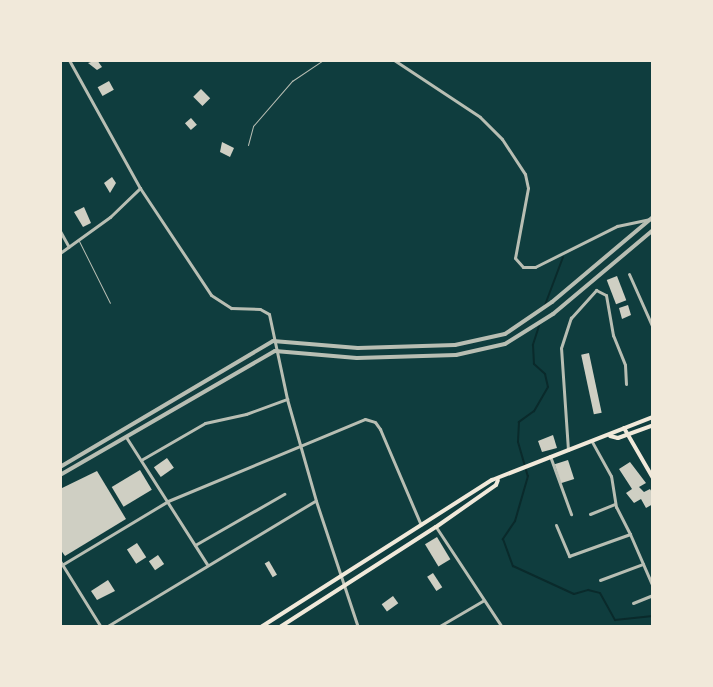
<!DOCTYPE html>
<style>
body{margin:0}
#map{position:relative;width:713px;height:687px;overflow:hidden;background:#0f3d3e;font-family:"Fira Sans Condensed",sans-serif}
div>[style]{position:absolute}
.stream>*{height:2px;margin:-1px;padding:0 1px;transform-origin:1px;border-radius:1px;background:#0a2a2b}
.building>*{inset:0;background:#cfcfc3;transform-origin:0 0}
.service>*{height:1px;margin:-0.5px;padding:0 0.5px;transform-origin:0.5px;border-radius:0.5px;background:#b8beb3}
.minor>*{height:3px;margin:-1.5px;padding:0 1.5px;transform-origin:1.5px;border-radius:1.5px;background:#b8beb3}
.tertiary>*{height:4px;margin:-2px;padding:0 2px;transform-origin:2px;border-radius:2px;background:#b8beb3}
.secondary>*{height:4px;margin:-2px;padding:0 2px;transform-origin:2px;border-radius:2px;background:#f1e9da}
span{translate:-50% -50%;white-space:nowrap;text-align:center;line-height:1.15;-webkit-text-stroke:8px #f1e9da;paint-order:stroke}
.frame{position:absolute;inset:0;border:62px solid #f1e9da;pointer-events:none}
</style>
<div id="map">
<div class="stream">
<div style="left:545px;top:305px;width:51px;rotate:-69.4deg"></div>
<div style="left:539px;top:326px;width:20px;rotate:108deg"></div>
<div style="left:533px;top:345px;width:19px;rotate:87deg"></div>
<div style="left:534px;top:364px;width:15px;rotate:42deg"></div>
<div style="left:545px;top:374px;width:13px;rotate:77deg"></div>
<div style="left:548px;top:387px;width:28px;rotate:120deg"></div>
<div style="left:534px;top:411px;width:19px;rotate:144deg"></div>
<div style="left:519px;top:422px;width:20px;rotate:93deg"></div>
<div style="left:518px;top:442px;width:35px;rotate:74deg"></div>
<div style="left:528px;top:476px;width:47px;rotate:106.1deg"></div>
<div style="left:515px;top:521px;width:22px;rotate:124deg"></div>
<div style="left:503px;top:539px;width:29px;rotate:70deg"></div>
<div style="left:513px;top:566px;width:67px;rotate:24.7deg"></div>
<div style="left:574px;top:594px;width:15px;rotate:-16deg"></div>
<div style="left:588px;top:590px;width:12px;rotate:14deg"></div>
<div style="left:600px;top:593px;width:31px;rotate:61deg"></div>
<div style="left:615px;top:620px;width:38px;rotate:-6deg"></div>
</div>
<div class="building">
<div style="clip-path:polygon(97px 60px,102px 67px,97px 70px,88px 63px)"></div>
<div style="left:109px;top:81px;width:10px;height:13px;rotate:61deg"></div>
<div style="left:201px;top:89px;width:13px;height:11px;rotate:45deg"></div>
<div style="left:191px;top:118px;width:9px;height:8px;rotate:49deg"></div>
<div style="clip-path:polygon(222px 142px,234px 148px,230px 157px,220px 152px)"></div>
<div style="clip-path:polygon(112px 177px,116px 183px,110px 193px,104px 183px)"></div>
<div style="clip-path:polygon(84px 207px,91px 223px,83px 227px,74px 212px)"></div>
<div style="left:617px;top:276px;width:26px;height:11px;rotate:69deg"></div>
<div style="clip-path:polygon(628px 305px,631px 315px,622px 319px,619px 308px)"></div>
<div style="left:589px;top:353px;width:61px;height:8px;rotate:78deg"></div>
<div style="clip-path:polygon(553px 435px,557px 448px,542px 452px,538px 441px)"></div>
<div style="left:167px;top:458px;width:12px;height:16px;rotate:55deg"></div>
<div style="left:568px;top:460px;width:20px;height:14px;rotate:72deg"></div>
<div style="clip-path:polygon(630px 462px,646px 483px,639px 487px,644px 492px,650px 489px,653px 494px,653px 504px,646px 508px,641px 499px,634px 503px,626px 493px,632px 489px,619px 469px)"></div>
<div style="left:140px;top:470px;width:23px;height:33px;rotate:59deg"></div>
<div style="clip-path:polygon(97px 471px,126px 519px,65px 556px,60px 549px,60px 489px)"></div>
<div style="left:437px;top:537px;width:26px;height:14px;rotate:59deg"></div>
<div style="left:137px;top:543px;width:17px;height:12px;rotate:57deg"></div>
<div style="left:158px;top:555px;width:11px;height:11px;rotate:56deg"></div>
<div style="left:269px;top:561px;width:16px;height:5px;rotate:60deg"></div>
<div style="left:433px;top:573px;width:17px;height:7px;rotate:57deg"></div>
<div style="clip-path:polygon(108px 580px,115px 591px,97px 600px,91px 591px)"></div>
<div style="left:393px;top:596px;width:9px;height:14px;rotate:54deg"></div>
</div>
<div class="service">
<div style="left:248px;top:145px;width:20px;rotate:-75deg"></div>
<div style="left:253px;top:126px;width:60px;rotate:-49.1deg"></div>
<div style="left:292px;top:81px;width:37px;rotate:-34deg"></div>
<div style="left:79px;top:241px;width:69px;rotate:63.4deg"></div>
</div>
<div class="minor">
<div style="left:69px;top:60px;width:146px;rotate:61deg"></div>
<div style="left:140px;top:188px;width:128px;rotate:56.4deg"></div>
<div style="left:211px;top:295px;width:24px;rotate:33deg"></div>
<div style="left:231px;top:308px;width:29px;rotate:2deg"></div>
<div style="left:260px;top:309px;width:10px;rotate:29deg"></div>
<div style="left:269px;top:314px;width:87px;rotate:78deg"></div>
<div style="left:287px;top:399px;width:106px;rotate:74.1deg"></div>
<div style="left:316px;top:501px;width:133px;rotate:71.6deg"></div>
<div style="left:394px;top:60px;width:103px;rotate:33.5deg"></div>
<div style="left:480px;top:117px;width:31px;rotate:45deg"></div>
<div style="left:502px;top:139px;width:42px;rotate:56.7deg"></div>
<div style="left:525px;top:174px;width:14px;rotate:78deg"></div>
<div style="left:528px;top:188px;width:71px;rotate:100.5deg"></div>
<div style="left:515px;top:258px;width:12px;rotate:48deg"></div>
<div style="left:523px;top:267px;width:12px"></div>
<div style="left:535px;top:267px;width:92px;rotate:-26.6deg"></div>
<div style="left:617px;top:226px;width:34px;rotate:-12deg"></div>
<div style="left:60px;top:231px;width:18px;rotate:61deg"></div>
<div style="left:60px;top:253px;width:62px;rotate:-35.8deg"></div>
<div style="left:110px;top:217px;width:42px;rotate:-44deg"></div>
<div style="left:629px;top:274px;width:59px;rotate:66deg"></div>
<div style="left:126px;top:437px;width:151px;rotate:57.5deg"></div>
<div style="left:568px;top:450px;width:102px;rotate:-93.9deg"></div>
<div style="left:561px;top:348px;width:32px;rotate:-72deg"></div>
<div style="left:571px;top:318px;width:38px;rotate:-48deg"></div>
<div style="left:596px;top:290px;width:11px;rotate:27deg"></div>
<div style="left:606px;top:295px;width:41px;rotate:80.1deg"></div>
<div style="left:613px;top:335px;width:32px;rotate:68deg"></div>
<div style="left:625px;top:365px;width:19px;rotate:87deg"></div>
<div style="left:550px;top:456px;width:62px;rotate:70.1deg"></div>
<div style="left:141px;top:460px;width:74px;rotate:-30deg"></div>
<div style="left:205px;top:423px;width:42px;rotate:-12.4deg"></div>
<div style="left:246px;top:414px;width:44px;rotate:-20.1deg"></div>
<div style="left:590px;top:514px;width:27px;rotate:-22deg"></div>
<div style="left:556px;top:525px;width:34px;rotate:67deg"></div>
<div style="left:569px;top:556px;width:65px;rotate:-19.8deg"></div>
<div style="left:630px;top:534px;width:30px;rotate:-117deg"></div>
<div style="left:616px;top:507px;width:31px;rotate:-99deg"></div>
<div style="left:611px;top:476px;width:39px;rotate:-119deg"></div>
<div style="left:436px;top:527px;width:120px;rotate:56.6deg"></div>
<div style="left:630px;top:534px;width:58px;rotate:66.5deg"></div>
<div style="left:195px;top:545px;width:103px;rotate:-29.8deg"></div>
<div style="left:60px;top:561px;width:78px;rotate:58.2deg"></div>
<div style="left:60px;top:566px;width:126px;rotate:-31deg"></div>
<div style="left:168px;top:501px;width:213px;rotate:-22.6deg"></div>
<div style="left:365px;top:419px;width:10px;rotate:17deg"></div>
<div style="left:375px;top:422px;width:9px;rotate:54deg"></div>
<div style="left:380px;top:429px;width:104px;rotate:66.9deg"></div>
<div style="left:600px;top:580px;width:46px;rotate:-20.4deg"></div>
<div style="left:633px;top:603px;width:22px;rotate:-22deg"></div>
<div style="left:106px;top:627px;width:244px;rotate:-31.1deg"></div>
<div style="left:438px;top:627px;width:53px;rotate:-30.4deg"></div>
</div>
<div class="tertiary">
<div style="left:60px;top:467px;width:247px;rotate:-30.6deg"></div>
<div style="left:273px;top:341px;width:85px;rotate:4.7deg"></div>
<div style="left:358px;top:348px;width:97px;rotate:-1.8deg"></div>
<div style="left:455px;top:345px;width:51px;rotate:-12.4deg"></div>
<div style="left:505px;top:334px;width:57px;rotate:-34.2deg"></div>
<div style="left:552px;top:302px;width:132px;rotate:-40.1deg"></div>
<div style="left:60px;top:475px;width:248px;rotate:-30deg"></div>
<div style="left:275px;top:351px;width:82px;rotate:4.9deg"></div>
<div style="left:357px;top:358px;width:99px;rotate:-1.7deg"></div>
<div style="left:456px;top:355px;width:50px;rotate:-12.7deg"></div>
<div style="left:505px;top:344px;width:57px;rotate:-32deg"></div>
<div style="left:553px;top:314px;width:131px;rotate:-40deg"></div>
</div>
<div class="secondary">
<div style="left:624px;top:428px;width:58px;rotate:59.9deg"></div>
<div style="left:610px;top:436px;width:8px;rotate:14deg"></div>
<div style="left:618px;top:438px;width:37px;rotate:-20deg"></div>
<div style="left:261px;top:627px;width:274px;rotate:-32.5deg"></div>
<div style="left:492px;top:480px;width:173px;rotate:-21.4deg"></div>
<div style="left:280px;top:627px;width:185px;rotate:-32.7deg"></div>
<div style="left:436px;top:527px;width:73px;rotate:-35deg"></div>
<div style="left:496px;top:485px;width:5px;rotate:-68deg"></div>
</div>
<div class="frame"></div>
</div>
